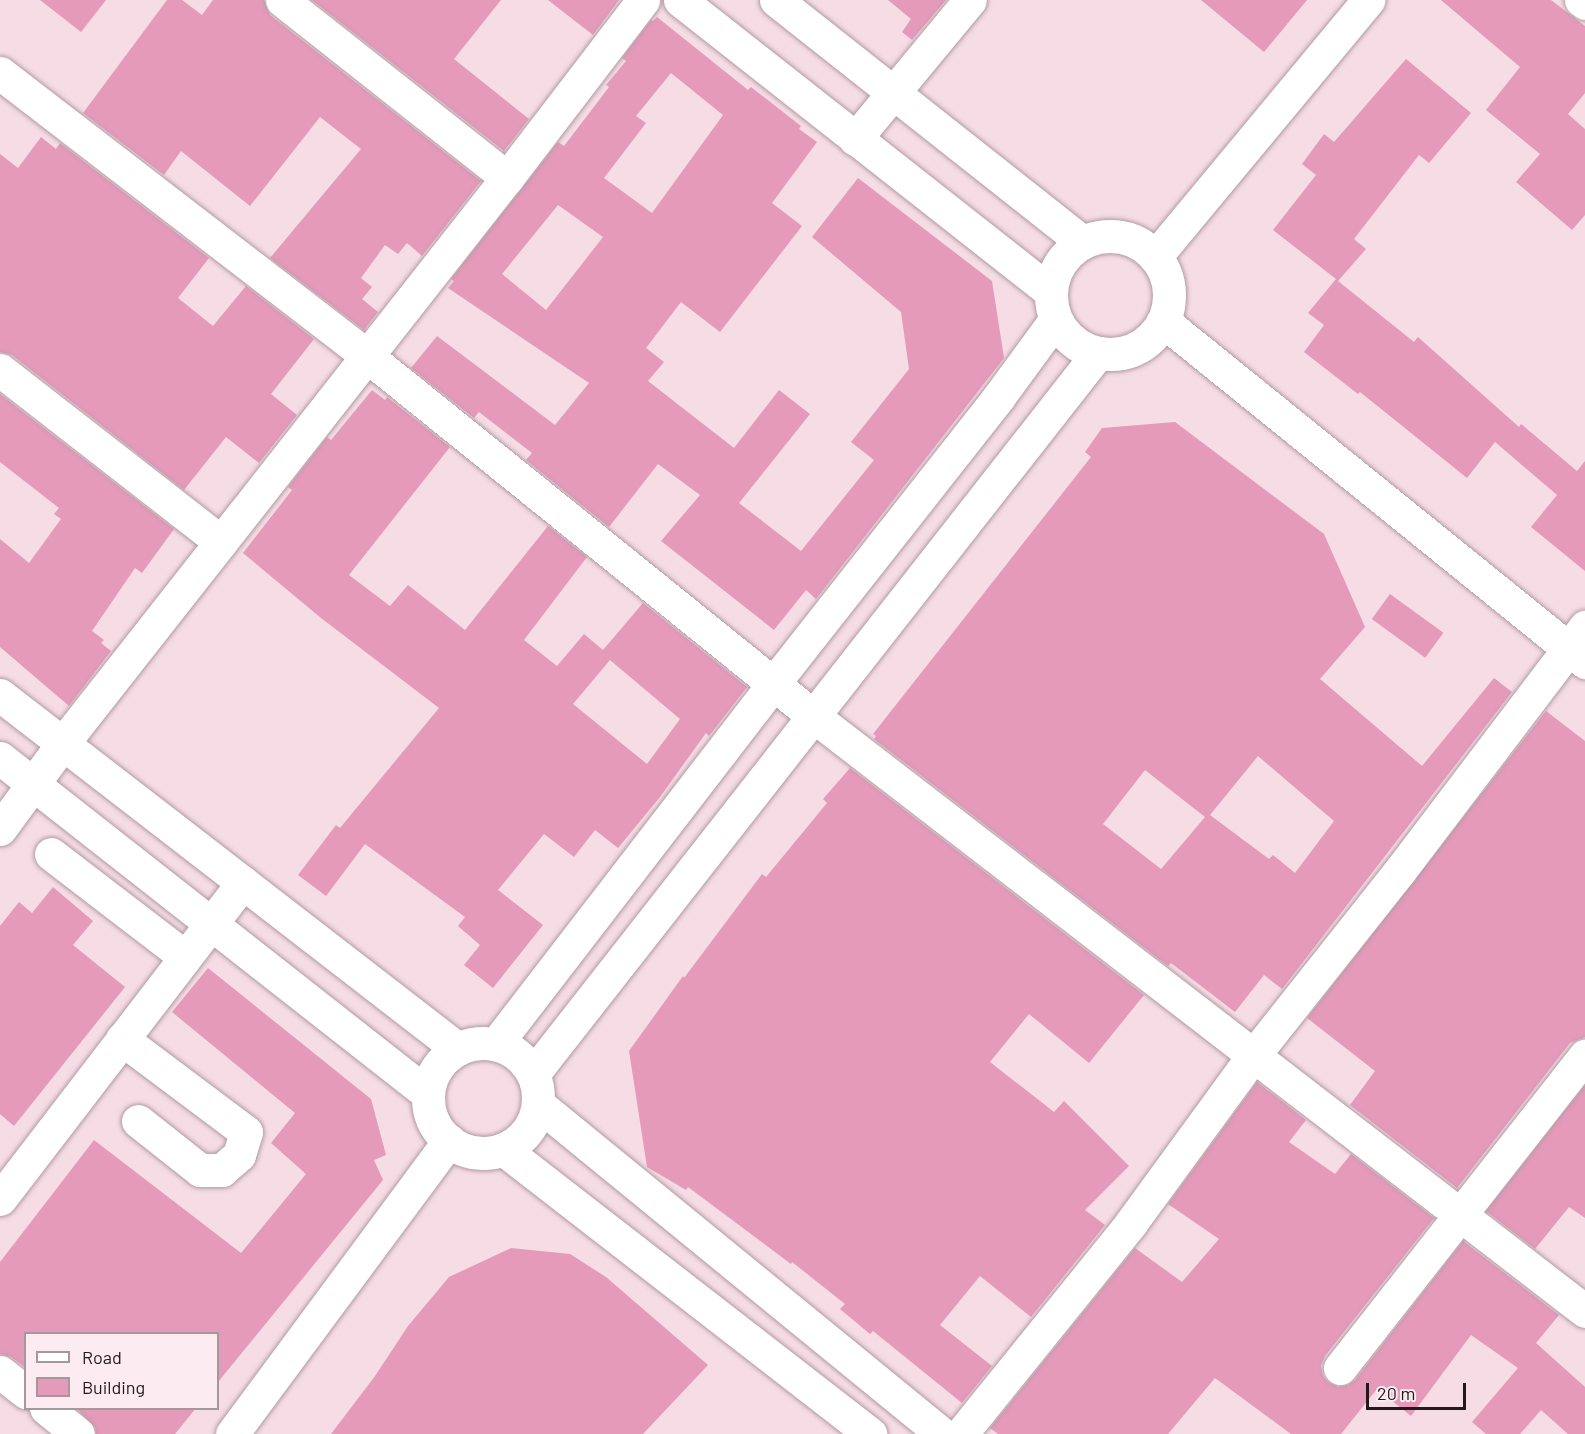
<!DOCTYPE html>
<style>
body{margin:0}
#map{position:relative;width:1585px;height:1434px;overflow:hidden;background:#f5dce5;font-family:Barlow,sans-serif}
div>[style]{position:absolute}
.building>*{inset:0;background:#e59aba;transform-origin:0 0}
.roads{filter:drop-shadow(0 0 2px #b29aa3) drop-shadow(0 0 2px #b29aa3)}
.minor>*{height:33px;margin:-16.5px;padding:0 16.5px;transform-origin:16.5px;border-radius:16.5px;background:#fff}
.minor>.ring{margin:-16.5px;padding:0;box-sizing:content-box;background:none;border:33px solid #fff;border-radius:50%}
span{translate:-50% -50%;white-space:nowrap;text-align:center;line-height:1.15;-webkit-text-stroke:4.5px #fcecf2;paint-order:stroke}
.legend{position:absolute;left:24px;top:1332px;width:195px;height:78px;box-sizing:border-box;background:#fcecf2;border:2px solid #a5989c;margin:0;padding:8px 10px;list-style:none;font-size:18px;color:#22191c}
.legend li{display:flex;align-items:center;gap:12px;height:30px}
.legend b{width:30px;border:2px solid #a5989c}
.scale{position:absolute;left:1366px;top:1383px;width:100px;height:27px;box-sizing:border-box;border:3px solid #22191c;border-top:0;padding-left:8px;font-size:18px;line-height:21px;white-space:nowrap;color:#22191c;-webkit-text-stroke:4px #fcecf2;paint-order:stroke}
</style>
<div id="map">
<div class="building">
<div style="clip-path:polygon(40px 0,106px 0,81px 32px)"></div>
<div style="clip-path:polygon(167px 0,182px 0,202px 15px,213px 0,264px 0,270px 15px,481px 181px,422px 256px,407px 243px,398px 254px,385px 245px,361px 278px,372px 287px,362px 299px,378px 312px,364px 330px,270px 258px,361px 149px,320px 117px,250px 206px,181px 151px,164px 175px,83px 113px)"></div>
<div style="clip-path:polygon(312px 0,501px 0,454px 59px,529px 119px,504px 151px)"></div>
<div style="clip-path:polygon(548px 0,619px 0,593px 35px)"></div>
<div style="clip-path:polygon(888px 0,946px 0,912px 40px,902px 32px,911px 19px)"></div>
<div style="clip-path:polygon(1201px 0,1307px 0,1264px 52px)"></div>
<div style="clip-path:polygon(1441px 0,1551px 0,1585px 26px,1585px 93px,1568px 114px,1585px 129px,1585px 215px,1572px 230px,1516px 182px,1540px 154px,1486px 110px,1520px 67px)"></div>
<div style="clip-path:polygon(evenodd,657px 17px,748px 90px,751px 87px,801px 126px,799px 129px,817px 142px,772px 203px,802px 226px,720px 332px,681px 302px,646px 348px,664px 362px,648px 381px,734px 448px,779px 390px,810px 414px,739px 503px,801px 551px,874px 460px,851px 442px,909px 369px,901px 312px,812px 237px,858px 178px,992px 281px,1004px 358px,816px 599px,806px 590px,774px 630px,661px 541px,700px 495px,658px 464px,609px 527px,526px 460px,532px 453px,479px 412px,474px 418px,411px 368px,437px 336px,555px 425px,589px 383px,448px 288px,454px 281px,451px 279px,558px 142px,564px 146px,609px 87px,606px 85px,626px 61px,622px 58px,651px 20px,653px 21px,657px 17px,671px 73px,723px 115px,652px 213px,604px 178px,646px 123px,636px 116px,671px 73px,657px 17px,558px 205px,603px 237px,546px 310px,502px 274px,558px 205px)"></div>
<div style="clip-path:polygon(1406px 59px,1471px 113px,1429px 163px,1419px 155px,1354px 239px,1366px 249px,1338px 281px,1414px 342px,1418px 337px,1519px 427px,1521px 424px,1577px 471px,1585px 461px,1585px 571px,1531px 527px,1557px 495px,1495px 442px,1467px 478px,1360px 392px,1358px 394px,1304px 352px,1324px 325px,1308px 313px,1336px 279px,1273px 230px,1316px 175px,1302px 164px,1324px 134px,1334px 142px)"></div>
<div style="clip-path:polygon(41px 137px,56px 149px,60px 143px,209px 258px,178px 298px,213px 326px,246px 286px,314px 339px,271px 394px,297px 415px,259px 463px,226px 437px,184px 490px,12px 355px,0 352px,0 154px,18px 168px)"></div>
<div style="clip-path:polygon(evenodd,372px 390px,385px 400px,387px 397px,450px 447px,349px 575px,390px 606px,408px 585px,465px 630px,548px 526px,587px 557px,524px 640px,557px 666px,584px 634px,603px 650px,643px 603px,747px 687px,709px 736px,706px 733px,660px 797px,618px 848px,595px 830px,574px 857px,544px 834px,498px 890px,543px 925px,493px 988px,464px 965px,480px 945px,458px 926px,465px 917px,365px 844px,326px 896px,298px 875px,336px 825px,340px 828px,439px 708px,321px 618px,243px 553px,292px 490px,288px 487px,327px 437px,331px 440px,372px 390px,610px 660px,680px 719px,647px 764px,573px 704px,610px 660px)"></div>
<div style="clip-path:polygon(0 394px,174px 529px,142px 573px,135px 568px,92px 631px,104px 640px,101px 643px,111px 651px,69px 706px,0 647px,0 539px,29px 563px,61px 519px,54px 514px,59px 508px,0 462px)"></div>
<div style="clip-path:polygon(evenodd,1175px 422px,1324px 534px,1365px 627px,1320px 679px,1422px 766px,1494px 678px,1512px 692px,1282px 989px,1264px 975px,1235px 1012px,1171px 963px,1168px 966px,874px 739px,876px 736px,873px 734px,1091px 457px,1085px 452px,1102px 428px,1175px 422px,1258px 756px,1334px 821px,1295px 873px,1273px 855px,1269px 859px,1210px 815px,1258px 756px,1175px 422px,1145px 770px,1205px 817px,1161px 869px,1103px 824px,1145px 770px)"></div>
<div style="left:1390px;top:594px;width:66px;height:31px;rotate:36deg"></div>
<div style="clip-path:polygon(1546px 711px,1585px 741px,1585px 1037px,1570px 1043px,1457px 1188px,1350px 1105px,1375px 1071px,1307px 1018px)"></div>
<div style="clip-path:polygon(850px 768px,1144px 995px,1089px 1063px,1029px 1014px,990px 1062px,1054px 1112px,1064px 1101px,1129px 1166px,1085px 1210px,1105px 1225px,1031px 1317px,980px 1276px,940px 1325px,992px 1366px,962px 1403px,873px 1331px,870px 1334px,840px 1309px,845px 1304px,792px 1262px,791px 1264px,688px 1187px,686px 1190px,647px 1167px,629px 1051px,683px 976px,684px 978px,762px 874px,766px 877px,827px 803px,823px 799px)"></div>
<div style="clip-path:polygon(53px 887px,93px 921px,73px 945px,125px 987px,14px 1126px,0 1114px,0 926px,19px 902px,32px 913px)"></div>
<div style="clip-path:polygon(208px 968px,371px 1099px,386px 1155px,374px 1160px,383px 1180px,218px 1382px,218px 1334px,26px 1334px,26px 1368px,11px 1357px,0 1354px,0 1262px,94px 1140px,241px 1253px,306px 1174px,271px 1143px,295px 1113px,172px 1012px)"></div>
<div style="clip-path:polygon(1257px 1082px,1306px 1120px,1289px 1142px,1335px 1174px,1351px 1154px,1434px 1218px,1325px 1356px,1321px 1366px,1323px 1376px,1328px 1382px,1338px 1387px,1348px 1385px,1355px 1380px,1463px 1241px,1559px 1315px,1536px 1343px,1585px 1387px,1585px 1434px,1568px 1434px,1541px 1410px,1520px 1434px,1486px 1434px,1472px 1422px,1518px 1368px,1471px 1335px,1411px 1416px,1377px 1389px,1341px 1434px,1291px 1434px,1215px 1378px,1168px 1434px,998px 1434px,990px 1428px,1135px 1248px,1182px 1282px,1219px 1239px,1168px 1204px)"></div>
<div style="clip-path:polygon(1585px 1085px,1585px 1218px,1569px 1207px,1535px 1249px,1486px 1211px)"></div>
<div style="clip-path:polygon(511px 1248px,570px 1254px,606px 1277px,708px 1365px,643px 1434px,331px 1434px,375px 1376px,408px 1326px,449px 1277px)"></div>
<div style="clip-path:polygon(80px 1408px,196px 1408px,175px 1434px,96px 1434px,95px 1427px,78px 1410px)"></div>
</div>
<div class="roads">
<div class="minor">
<div style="left:282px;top:0;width:287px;rotate:38.3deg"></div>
<div style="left:680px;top:0;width:471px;rotate:38.2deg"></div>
<div style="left:776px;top:0;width:390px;rotate:38.3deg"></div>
<div style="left:1581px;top:0;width:5px;rotate:37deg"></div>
<div style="left:0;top:73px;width:463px;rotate:37.6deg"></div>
<div style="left:367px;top:356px;width:572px;rotate:38.89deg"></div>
<div style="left:812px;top:715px;width:976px;rotate:37.63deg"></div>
<div style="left:855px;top:139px;width:180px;rotate:-50.4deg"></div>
<div class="ring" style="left:1051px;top:236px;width:85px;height:85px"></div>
<div style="left:1155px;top:257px;width:334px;rotate:-50.3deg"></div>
<div style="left:1163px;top:321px;width:543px;rotate:38.94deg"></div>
<div style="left:0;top:370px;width:280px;rotate:37.9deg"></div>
<div style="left:0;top:695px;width:579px;rotate:37.7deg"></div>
<div style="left:0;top:758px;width:544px;rotate:38.13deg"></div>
<div style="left:0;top:829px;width:107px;rotate:-53.8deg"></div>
<div style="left:63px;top:743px;width:719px;rotate:-51.84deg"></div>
<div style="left:507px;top:178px;width:224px;rotate:-52.6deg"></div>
<div style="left:51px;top:854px;width:168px;rotate:37.5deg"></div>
<div style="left:122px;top:1039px;width:155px;rotate:36.9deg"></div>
<div style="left:246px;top:1132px;width:24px;rotate:107deg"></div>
<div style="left:239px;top:1155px;width:23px;rotate:139deg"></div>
<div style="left:222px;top:1170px;width:22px;rotate:180deg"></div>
<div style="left:200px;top:1170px;width:79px;rotate:-141.7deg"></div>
<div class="ring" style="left:428px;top:1043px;width:77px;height:77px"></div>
<div style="left:496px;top:1044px;width:454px;rotate:-52.4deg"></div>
<div style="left:773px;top:684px;width:364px;rotate:-51.8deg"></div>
<div style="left:998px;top:398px;width:97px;rotate:-53.8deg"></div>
<div style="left:533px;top:1074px;width:916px;rotate:-51.92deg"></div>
<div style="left:538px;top:1104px;width:522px;rotate:39.24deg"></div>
<div style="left:503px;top:1149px;width:465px;rotate:37.8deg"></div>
<div style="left:0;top:1199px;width:399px;rotate:-52.5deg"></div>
<div style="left:1340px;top:1368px;width:397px;rotate:-51.9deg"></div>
<div style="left:0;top:1372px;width:33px;rotate:38deg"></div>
<div style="left:46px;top:1408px;width:41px;rotate:39.1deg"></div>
<div style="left:232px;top:1434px;width:365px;rotate:-53.5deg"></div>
<div style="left:961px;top:1434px;width:271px;rotate:-51.1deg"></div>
<div style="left:1131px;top:1223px;width:207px;rotate:-53.9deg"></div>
<div style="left:1253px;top:1056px;width:235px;rotate:-51.6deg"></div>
<div style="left:1399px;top:872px;width:308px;rotate:-52.8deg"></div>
</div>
</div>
<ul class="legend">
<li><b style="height:8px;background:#fff"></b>Road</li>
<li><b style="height:16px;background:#e59aba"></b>Building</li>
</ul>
<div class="scale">20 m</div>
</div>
